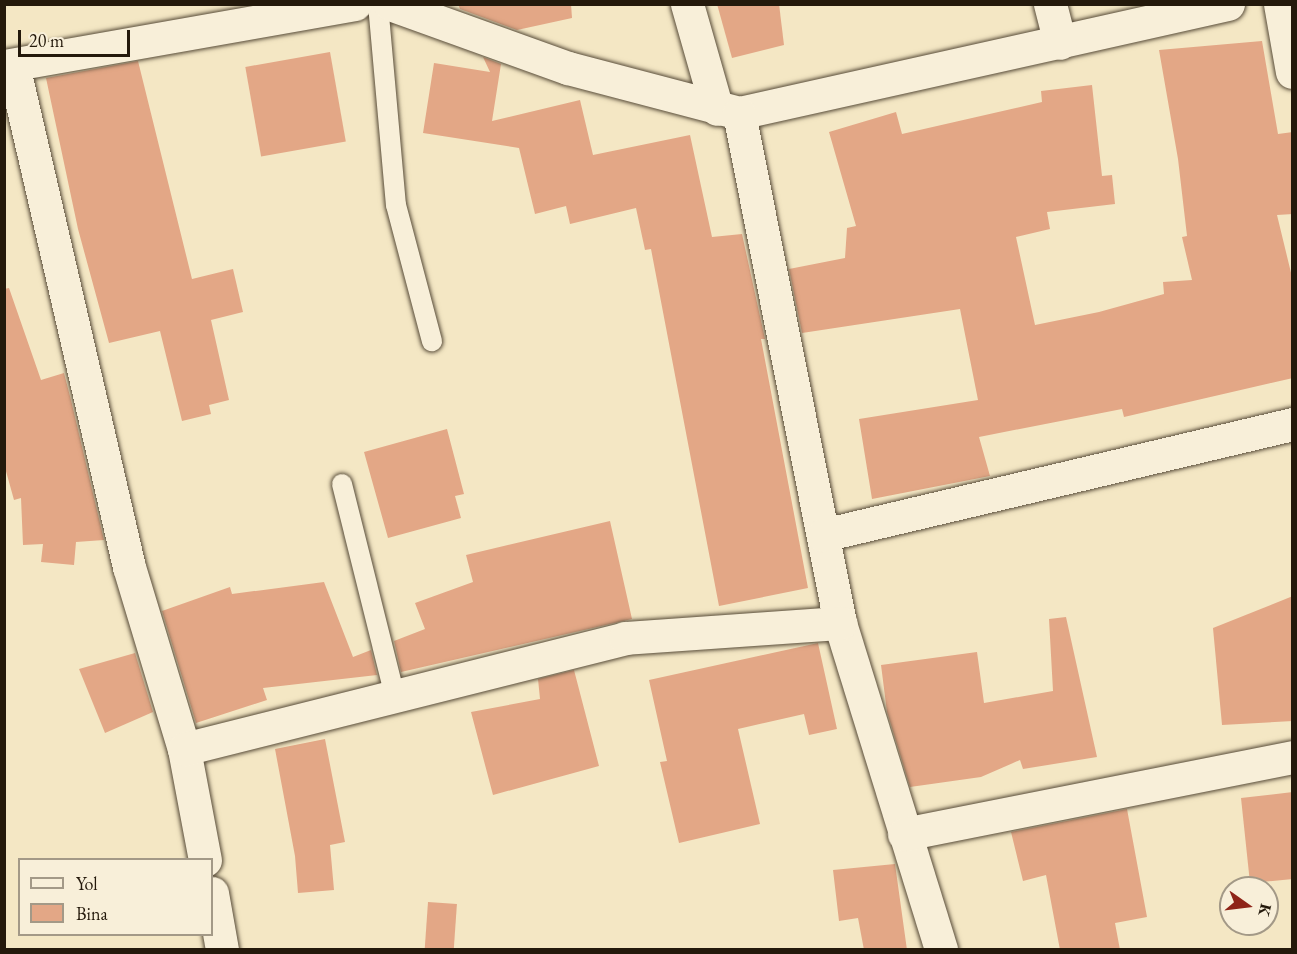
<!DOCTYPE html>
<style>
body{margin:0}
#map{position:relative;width:1297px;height:954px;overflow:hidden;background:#f4e7c4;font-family:"EB Garamond",serif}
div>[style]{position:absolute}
.building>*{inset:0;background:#e3a786;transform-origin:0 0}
.roads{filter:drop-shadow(0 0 2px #584c39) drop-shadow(0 0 2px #584c39)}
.lane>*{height:20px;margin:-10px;padding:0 10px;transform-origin:10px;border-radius:10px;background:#f8efd9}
.street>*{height:33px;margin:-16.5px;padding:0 16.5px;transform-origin:16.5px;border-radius:16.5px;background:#f8efd9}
span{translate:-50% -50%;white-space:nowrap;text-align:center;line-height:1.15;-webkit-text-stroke:5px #f8efd9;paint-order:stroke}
.frame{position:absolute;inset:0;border:6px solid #24190b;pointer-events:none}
.legend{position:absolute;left:18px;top:858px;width:195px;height:78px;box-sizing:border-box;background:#f8efd9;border:2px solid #a39987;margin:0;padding:8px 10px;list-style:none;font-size:18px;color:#24190b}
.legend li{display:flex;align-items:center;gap:12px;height:30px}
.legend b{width:30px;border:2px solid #a39987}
.north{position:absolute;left:1219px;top:876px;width:60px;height:60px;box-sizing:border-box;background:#f8efd9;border:2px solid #a39987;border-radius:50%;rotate:104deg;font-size:16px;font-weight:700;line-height:24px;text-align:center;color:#24190b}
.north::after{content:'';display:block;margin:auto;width:21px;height:27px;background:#8f2418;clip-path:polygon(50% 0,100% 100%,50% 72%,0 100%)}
.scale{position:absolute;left:18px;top:30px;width:112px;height:27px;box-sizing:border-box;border:3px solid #24190b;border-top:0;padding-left:8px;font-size:18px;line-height:21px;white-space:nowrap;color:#24190b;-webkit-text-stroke:4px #f8efd9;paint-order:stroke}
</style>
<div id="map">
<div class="building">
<div style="clip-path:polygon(458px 4px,571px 4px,572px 18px,517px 30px,460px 9px)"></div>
<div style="clip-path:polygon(717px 4px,779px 4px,784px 45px,732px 58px)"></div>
<div style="clip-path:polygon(1262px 41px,1278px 134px,1293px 132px,1293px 214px,1277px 215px,1293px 281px,1293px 378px,1124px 417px,1122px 409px,979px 437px,990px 476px,872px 499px,859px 419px,978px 400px,960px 309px,802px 333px,789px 269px,845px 258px,847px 228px,856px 226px,829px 132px,896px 112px,902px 134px,1042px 102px,1041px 91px,1092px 85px,1102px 176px,1112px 175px,1115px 204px,1047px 212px,1050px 229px,1016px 237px,1035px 325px,1099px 312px,1164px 294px,1163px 282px,1192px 280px,1182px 237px,1187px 236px,1178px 159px,1159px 50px)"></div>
<div style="left:330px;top:52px;width:91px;height:86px;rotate:80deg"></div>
<div style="clip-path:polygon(483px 57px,501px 64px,492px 121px,580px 100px,593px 155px,690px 135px,712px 237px,742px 234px,765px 339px,761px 339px,808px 588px,719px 606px,651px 249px,645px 250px,636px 208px,570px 224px,566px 206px,535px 214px,519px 148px,423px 133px,434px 63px,490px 72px)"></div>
<div style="clip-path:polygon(138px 61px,192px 279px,233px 269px,243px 312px,211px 320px,229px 400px,209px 405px,211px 414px,182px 421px,160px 331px,109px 343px,78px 229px,46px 78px)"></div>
<div style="clip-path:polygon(9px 288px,41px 380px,64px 373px,71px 400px,104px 540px,76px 542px,74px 565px,41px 562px,43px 544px,23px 545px,21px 498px,14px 500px,4px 464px,4px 289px)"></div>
<div style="clip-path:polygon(447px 429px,464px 494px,455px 496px,461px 518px,388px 538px,364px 452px)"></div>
<div style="clip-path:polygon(610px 521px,632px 619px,401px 672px,394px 641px,425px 629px,415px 603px,473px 582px,466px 555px)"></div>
<div style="clip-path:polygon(324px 582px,353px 657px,371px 650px,377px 675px,263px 688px,267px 700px,196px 723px,162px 611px,230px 587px,232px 594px)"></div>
<div style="clip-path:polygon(1293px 596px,1293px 721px,1222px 725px,1213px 628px)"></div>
<div style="clip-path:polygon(1066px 617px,1097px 757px,1023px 769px,1020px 760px,981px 777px,910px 787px,887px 712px,881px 665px,977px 652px,984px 703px,1053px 691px,1049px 619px)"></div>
<div style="clip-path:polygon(818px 643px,837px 729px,809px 735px,804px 714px,738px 729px,760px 824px,679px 843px,660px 762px,667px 761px,649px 680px)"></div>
<div style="clip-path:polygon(135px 653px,153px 712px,105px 733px,79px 669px)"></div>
<div style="clip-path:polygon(574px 670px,599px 766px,493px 795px,471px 712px,540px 699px,538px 679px)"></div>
<div style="clip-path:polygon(325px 739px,345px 842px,330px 845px,334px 890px,298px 893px,295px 856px,275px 749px)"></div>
<div style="clip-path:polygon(1293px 792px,1293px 879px,1250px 883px,1241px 798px)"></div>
<div style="clip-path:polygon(1127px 809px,1147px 917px,1115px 923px,1120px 950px,1060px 950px,1046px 875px,1023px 881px,1011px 832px)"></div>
<div style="clip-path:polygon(895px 864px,907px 950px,864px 950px,858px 918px,839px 921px,833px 870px)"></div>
<div style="left:428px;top:902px;width:29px;height:48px;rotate:4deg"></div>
</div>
<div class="roads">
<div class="lane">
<div style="left:378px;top:4px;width:202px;rotate:84.9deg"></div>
<div style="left:396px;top:205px;width:141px;rotate:75.2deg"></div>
<div style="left:342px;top:484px;width:219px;rotate:76deg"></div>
</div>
<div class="street">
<div style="left:390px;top:4px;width:189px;rotate:19.8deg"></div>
<div style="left:568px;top:68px;width:177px;rotate:14.7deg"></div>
<div style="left:739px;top:113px;width:501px;rotate:-12.57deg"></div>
<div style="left:687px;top:4px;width:109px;rotate:74.1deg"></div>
<div style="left:1050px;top:4px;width:40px;rotate:75.6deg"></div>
<div style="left:1280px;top:4px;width:69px;rotate:80deg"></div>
<div style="left:13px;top:65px;width:515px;rotate:76.99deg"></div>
<div style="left:129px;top:567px;width:190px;rotate:73.2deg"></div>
<div style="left:184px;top:749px;width:113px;rotate:79.3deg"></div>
<div style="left:4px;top:66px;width:356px;rotate:-10deg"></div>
<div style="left:739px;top:113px;width:520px;rotate:78.8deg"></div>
<div style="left:840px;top:623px;width:342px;rotate:72.8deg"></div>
<div style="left:823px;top:535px;width:482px;rotate:-13.3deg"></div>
<div style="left:184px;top:749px;width:455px;rotate:-14.1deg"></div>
<div style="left:625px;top:638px;width:216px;rotate:-4deg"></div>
<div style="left:904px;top:834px;width:396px;rotate:-11.2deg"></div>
<div style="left:212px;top:893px;width:58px;rotate:80deg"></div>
</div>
</div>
<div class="frame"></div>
<ul class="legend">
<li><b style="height:8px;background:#f8efd9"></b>Yol</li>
<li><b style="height:16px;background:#e3a786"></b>Bina</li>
</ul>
<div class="north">K</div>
<div class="scale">20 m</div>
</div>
